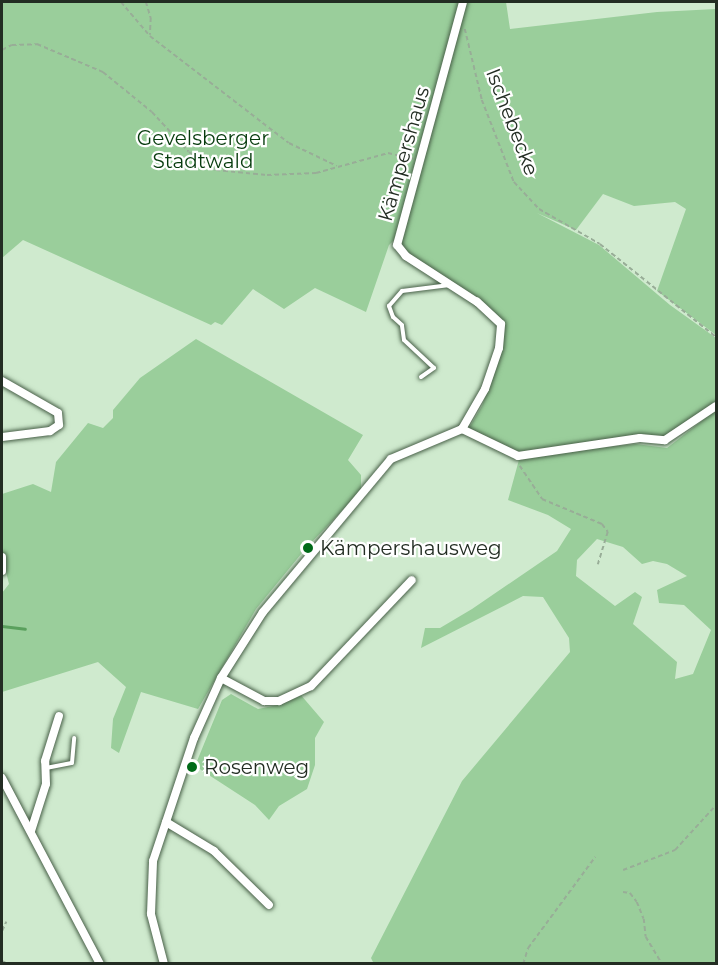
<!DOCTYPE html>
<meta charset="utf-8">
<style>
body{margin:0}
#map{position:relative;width:718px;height:965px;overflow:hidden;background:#cfeace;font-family:Montserrat,sans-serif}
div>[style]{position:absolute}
.green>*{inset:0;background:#9ace9b}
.stream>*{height:3px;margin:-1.5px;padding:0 1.5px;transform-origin:1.5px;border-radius:1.5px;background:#5aa05d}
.path>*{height:1.5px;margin-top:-0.75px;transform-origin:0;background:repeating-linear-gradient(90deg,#98ad97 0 4.5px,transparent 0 7.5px)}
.roads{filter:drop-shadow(0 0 2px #486048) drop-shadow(0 0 2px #486048)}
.lane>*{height:4px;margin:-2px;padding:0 2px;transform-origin:2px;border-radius:2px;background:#fff}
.street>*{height:8px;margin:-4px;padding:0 4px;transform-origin:4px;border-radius:4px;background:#fff}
.dots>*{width:16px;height:16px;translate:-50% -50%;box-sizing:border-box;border:3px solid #fff;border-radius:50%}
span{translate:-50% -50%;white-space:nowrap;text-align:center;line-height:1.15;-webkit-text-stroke:4.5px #fff;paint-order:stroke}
.street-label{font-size:20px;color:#232d23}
.park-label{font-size:20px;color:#063b0d}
.poi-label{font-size:20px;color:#232d23}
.left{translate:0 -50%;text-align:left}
.frame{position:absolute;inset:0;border:3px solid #232d23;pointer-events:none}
</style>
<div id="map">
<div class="green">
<div style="clip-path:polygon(2px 2px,506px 2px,510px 29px,657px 12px,716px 9px,716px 335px,657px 291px,686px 209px,675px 202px,634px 206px,603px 194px,576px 230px,537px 213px,599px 245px,670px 305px,716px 338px,716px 404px,670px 435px,519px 453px,469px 428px,482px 406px,501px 350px,503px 322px,407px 255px,394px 240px,389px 245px,366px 312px,315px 288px,284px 309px,253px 289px,222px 325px,215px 322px,211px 325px,23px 240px,2px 258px)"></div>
<div style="clip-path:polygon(196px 339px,363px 435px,348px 460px,361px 475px,361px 491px,306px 548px,256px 609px,198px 709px,141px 692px,119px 753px,111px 748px,113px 719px,126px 687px,98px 662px,2px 692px,2px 593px,9px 584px,2px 556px,2px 494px,33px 484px,51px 492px,56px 462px,88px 423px,103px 428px,113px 418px,113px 410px,140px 378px)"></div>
<div style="clip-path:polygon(evenodd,716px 410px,716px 963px,374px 964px,371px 958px,462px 781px,570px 652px,569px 638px,543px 597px,523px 596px,421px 648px,425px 628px,440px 628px,472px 609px,557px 551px,571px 529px,548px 515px,508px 500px,520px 456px,636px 444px,667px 448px,716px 410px,597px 539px,623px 547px,642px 564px,653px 561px,667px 564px,687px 576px,657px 590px,659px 603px,684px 605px,711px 630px,693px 674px,675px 679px,677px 662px,633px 624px,642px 597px,635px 592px,615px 606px,576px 576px,577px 560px,597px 539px)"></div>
<div style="clip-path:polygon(231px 694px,258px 709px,283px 704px,300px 694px,324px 722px,315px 738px,315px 765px,307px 789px,279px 806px,269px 820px,255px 805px,195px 766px,222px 700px)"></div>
</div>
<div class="stream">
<div style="left:2px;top:626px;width:23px;rotate:7deg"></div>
</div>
<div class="path">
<div style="left:121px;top:2px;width:45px;rotate:49.5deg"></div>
<div style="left:150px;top:36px;width:175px;rotate:37.6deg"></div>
<div style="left:289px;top:143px;width:53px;rotate:25.6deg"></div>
<div style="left:146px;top:2px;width:17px;rotate:73deg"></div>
<div style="left:151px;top:18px;width:17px;rotate:93deg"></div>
<div style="left:465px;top:29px;width:73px;rotate:76.5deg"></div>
<div style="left:482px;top:100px;width:88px;rotate:68.7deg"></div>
<div style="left:514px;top:182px;width:37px;rotate:47deg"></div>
<div style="left:539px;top:209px;width:70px;rotate:29.8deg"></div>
<div style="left:600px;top:244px;width:149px;rotate:38.7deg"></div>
<div style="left:2px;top:50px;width:11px;rotate:-27deg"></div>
<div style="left:12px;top:45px;width:25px;rotate:-2deg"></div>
<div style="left:37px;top:44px;width:72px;rotate:23deg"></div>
<div style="left:103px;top:72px;width:63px;rotate:39.2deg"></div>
<div style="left:152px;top:112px;width:54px;rotate:47.2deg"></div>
<div style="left:189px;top:152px;width:32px;rotate:34deg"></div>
<div style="left:216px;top:170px;width:51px;rotate:5.6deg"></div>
<div style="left:267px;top:175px;width:49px;rotate:-2.3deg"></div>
<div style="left:316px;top:173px;width:75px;rotate:-15.5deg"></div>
<div style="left:388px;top:153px;width:26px;rotate:13deg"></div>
<div style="left:520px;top:466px;width:40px;rotate:56deg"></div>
<div style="left:542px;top:499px;width:65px;rotate:22.6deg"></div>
<div style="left:602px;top:524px;width:10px;rotate:53deg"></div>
<div style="left:608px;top:532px;width:34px;rotate:107deg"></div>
<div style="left:623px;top:870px;width:56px;rotate:-21deg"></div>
<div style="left:675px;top:850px;width:61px;rotate:-47.7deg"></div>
<div style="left:623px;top:892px;width:7px;rotate:8deg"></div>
<div style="left:630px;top:893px;width:11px;rotate:52deg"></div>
<div style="left:637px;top:902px;width:18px;rotate:68deg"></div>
<div style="left:644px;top:919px;width:18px;rotate:84deg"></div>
<div style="left:646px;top:937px;width:31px;rotate:59deg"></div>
<div style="left:2px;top:931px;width:10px;rotate:-66deg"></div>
<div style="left:2px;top:961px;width:7px;rotate:27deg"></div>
<div style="left:523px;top:964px;width:17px;rotate:-73deg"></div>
<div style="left:528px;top:948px;width:113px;rotate:-53.6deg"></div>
</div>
<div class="roads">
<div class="lane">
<div style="left:421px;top:377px;width:16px;rotate:-35deg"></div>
<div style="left:434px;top:368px;width:41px;rotate:-137deg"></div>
<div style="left:404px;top:340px;width:15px;rotate:-98deg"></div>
<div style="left:402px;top:325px;width:12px;rotate:-138deg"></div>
<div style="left:393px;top:317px;width:12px;rotate:-110deg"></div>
<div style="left:389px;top:306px;width:20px;rotate:-49deg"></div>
<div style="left:402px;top:291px;width:48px;rotate:-7.1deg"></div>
<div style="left:46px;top:768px;width:26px;rotate:-11deg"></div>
<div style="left:72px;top:763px;width:25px;rotate:-85deg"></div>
</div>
<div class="street">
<div style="left:2px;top:381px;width:64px;rotate:29.7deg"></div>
<div style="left:58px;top:413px;width:12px;rotate:85deg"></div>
<div style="left:59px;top:425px;width:11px;rotate:146deg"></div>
<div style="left:50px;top:431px;width:48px;rotate:172.9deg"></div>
<div style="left:462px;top:429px;width:46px;rotate:-60.1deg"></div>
<div style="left:485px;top:389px;width:43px;rotate:-71.1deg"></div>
<div style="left:499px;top:348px;width:24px;rotate:-85deg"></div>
<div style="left:501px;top:324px;width:33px;rotate:-137deg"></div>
<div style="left:477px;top:302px;width:85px;rotate:-147.1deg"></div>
<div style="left:406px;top:256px;width:14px;rotate:-129deg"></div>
<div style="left:397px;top:245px;width:252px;rotate:-74.8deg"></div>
<div style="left:462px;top:429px;width:62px;rotate:25.7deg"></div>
<div style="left:518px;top:456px;width:123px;rotate:-8.4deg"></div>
<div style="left:640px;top:438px;width:25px;rotate:5deg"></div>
<div style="left:665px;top:440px;width:61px;rotate:-33.7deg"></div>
<div style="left:2px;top:557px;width:14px;rotate:90deg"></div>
<div style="left:221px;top:678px;width:49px;rotate:28.1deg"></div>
<div style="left:264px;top:701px;width:15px"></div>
<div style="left:279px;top:701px;width:35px;rotate:-25deg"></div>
<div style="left:311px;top:686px;width:146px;rotate:-46.4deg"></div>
<div style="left:2px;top:778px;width:210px;rotate:62.2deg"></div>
<div style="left:166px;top:822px;width:56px;rotate:31.1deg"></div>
<div style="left:214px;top:851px;width:77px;rotate:44.5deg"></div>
<div style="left:31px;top:831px;width:49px;rotate:-72.3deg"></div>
<div style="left:46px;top:784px;width:23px;rotate:-92deg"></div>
<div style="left:45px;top:761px;width:47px;rotate:-72.7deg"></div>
<div style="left:164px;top:964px;width:52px;rotate:-104.6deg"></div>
<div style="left:151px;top:914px;width:53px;rotate:-87.8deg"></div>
<div style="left:153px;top:861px;width:130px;rotate:-71.6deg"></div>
<div style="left:194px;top:738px;width:66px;rotate:-65.8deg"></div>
<div style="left:221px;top:678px;width:78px;rotate:-57.5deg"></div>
<div style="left:263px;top:612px;width:199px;rotate:-50.1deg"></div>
<div style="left:391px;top:459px;width:77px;rotate:-22.9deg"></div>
</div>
</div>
<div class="dots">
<div style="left:308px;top:548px;background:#006a18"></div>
<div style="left:192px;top:767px;background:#006a18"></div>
</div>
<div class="street-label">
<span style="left:512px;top:122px;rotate:69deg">Ischebecke</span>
<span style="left:404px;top:154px;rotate:-74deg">Kämpershaus</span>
</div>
<div class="park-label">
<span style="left:203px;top:150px">Gevelsberger<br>Stadtwald</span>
</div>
<div class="poi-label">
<span class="left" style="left:320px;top:548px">Kämpershausweg</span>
<span class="left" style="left:204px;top:767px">Rosenweg</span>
</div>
<div class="frame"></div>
</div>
